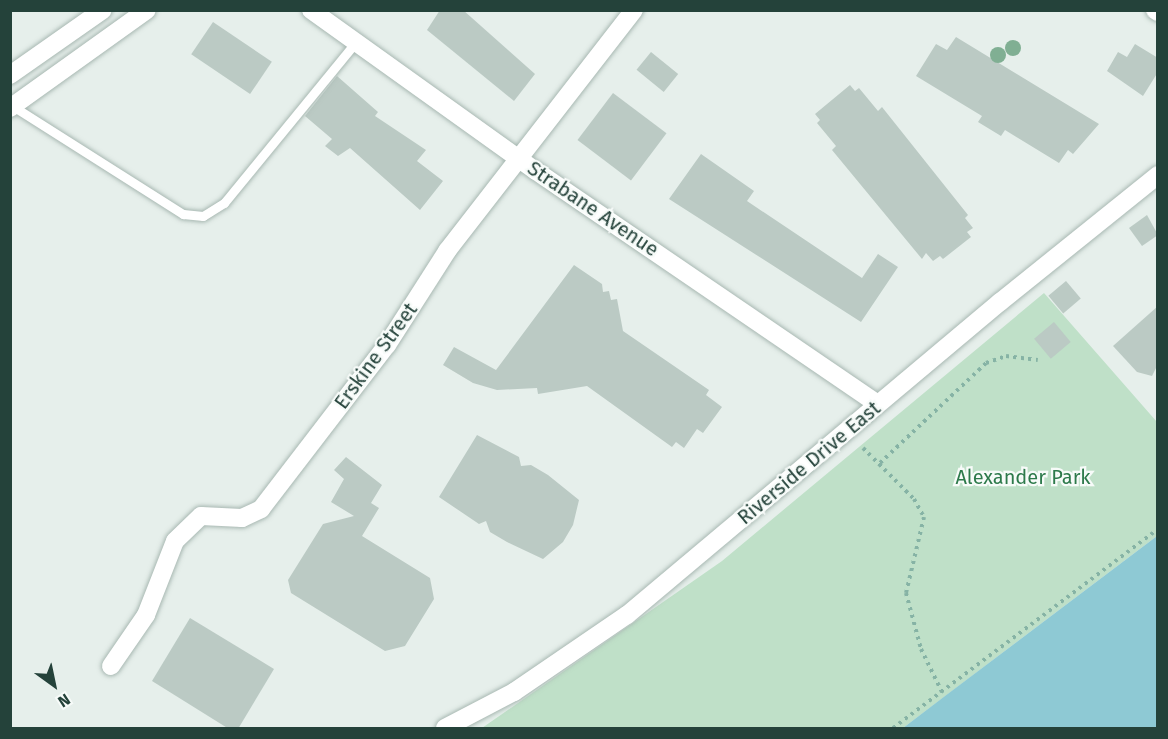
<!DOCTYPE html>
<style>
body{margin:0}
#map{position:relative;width:1168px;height:739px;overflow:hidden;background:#e6efeb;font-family:"Fira Sans",sans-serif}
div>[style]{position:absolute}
.green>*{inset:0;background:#bfe0c8}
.water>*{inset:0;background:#8ec9d4}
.building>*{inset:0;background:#bbcac4;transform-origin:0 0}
.path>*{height:4px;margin-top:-2px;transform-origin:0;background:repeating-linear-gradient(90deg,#86b3a5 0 3px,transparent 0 7.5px)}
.roads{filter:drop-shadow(0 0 2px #a8b8b2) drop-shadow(0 0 2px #a8b8b2)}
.lane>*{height:9px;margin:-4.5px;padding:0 4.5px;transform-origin:4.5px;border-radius:4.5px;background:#fff}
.street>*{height:18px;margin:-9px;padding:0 9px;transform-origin:9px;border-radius:9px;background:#fff}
.secondary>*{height:18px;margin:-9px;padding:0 9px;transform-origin:9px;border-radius:9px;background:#fff}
.trees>*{width:16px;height:16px;margin:-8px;border-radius:50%;background:#80af93}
span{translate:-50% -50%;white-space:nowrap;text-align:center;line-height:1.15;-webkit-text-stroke:4.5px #f7fbf9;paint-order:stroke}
.street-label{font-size:20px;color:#24423a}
.park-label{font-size:20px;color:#2d7a4b}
.frame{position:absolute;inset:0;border:12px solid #24423a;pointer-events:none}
.north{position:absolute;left:24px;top:655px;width:60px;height:60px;-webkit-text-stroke:4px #f7fbf9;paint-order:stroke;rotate:147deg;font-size:16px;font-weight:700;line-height:24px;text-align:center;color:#24423a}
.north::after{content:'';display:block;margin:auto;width:21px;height:27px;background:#24423a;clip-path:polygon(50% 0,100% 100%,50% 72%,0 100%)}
</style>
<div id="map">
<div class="green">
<div style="clip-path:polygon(1044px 293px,1157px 422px,1157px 536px,903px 728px,482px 728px,722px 561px)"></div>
</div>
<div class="water">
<div style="clip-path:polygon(1157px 536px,1157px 728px,903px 728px,945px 696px)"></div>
</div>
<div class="building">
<div style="clip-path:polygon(440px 10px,463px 10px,535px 74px,514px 101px,427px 30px)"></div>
<div style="left:213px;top:22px;width:71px;height:39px;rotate:34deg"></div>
<div style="clip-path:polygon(956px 37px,1099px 124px,1073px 154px,1068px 150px,1059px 163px,1005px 130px,1001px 136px,978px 122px,982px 116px,916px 76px,936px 44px,947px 50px)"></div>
<div style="clip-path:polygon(1135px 44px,1158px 58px,1158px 72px,1143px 96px,1107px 71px,1118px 52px,1127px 57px)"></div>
<div style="left:651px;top:52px;width:35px;height:23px;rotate:39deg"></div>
<div style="clip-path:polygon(337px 76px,378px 112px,375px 116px,426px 150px,417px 161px,443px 181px,420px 210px,350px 148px,338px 156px,325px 146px,332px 139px,305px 116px)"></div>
<div style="clip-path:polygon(850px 85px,855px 91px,859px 88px,878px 111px,882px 107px,968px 215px,965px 218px,973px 228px,967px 232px,971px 237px,943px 259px,940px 256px,933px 261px,926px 253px,922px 259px,832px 150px,836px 146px,817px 123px,820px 120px,815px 114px)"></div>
<div style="left:613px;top:93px;width:67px;height:59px;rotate:37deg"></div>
<div style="clip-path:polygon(701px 154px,754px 191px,747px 201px,862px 278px,878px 254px,898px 267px,861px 322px,669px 199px)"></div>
<div style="clip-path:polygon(1147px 215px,1158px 235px,1142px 246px,1129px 228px)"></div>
<div style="clip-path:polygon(574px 265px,602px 284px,603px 292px,609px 291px,611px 300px,617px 299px,623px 331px,709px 390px,706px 395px,722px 407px,703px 433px,697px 429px,684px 448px,676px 442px,672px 447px,587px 386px,538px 394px,537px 388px,497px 390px,473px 383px,443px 365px,454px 347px,496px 370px)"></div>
<div style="left:1066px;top:281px;width:23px;height:23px;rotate:50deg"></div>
<div style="clip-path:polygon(1158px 306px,1158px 364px,1152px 376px,1137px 372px,1113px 346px)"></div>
<div style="left:1054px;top:322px;width:26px;height:26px;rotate:50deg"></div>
<div style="clip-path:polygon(477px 435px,519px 457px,521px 466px,531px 465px,548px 475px,579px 500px,573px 525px,563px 542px,543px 559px,507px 542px,490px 532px,486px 521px,479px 524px,439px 497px)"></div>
<div style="clip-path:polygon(346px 457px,382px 485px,371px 503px,379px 508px,362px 536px,430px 578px,434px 599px,405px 646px,385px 651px,291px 593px,288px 580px,323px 524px,354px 516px,331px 502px,344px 479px,334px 470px)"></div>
<div style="clip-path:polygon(190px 618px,274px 669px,238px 729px,229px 729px,152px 681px)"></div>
</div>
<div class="path">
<div style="left:863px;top:448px;width:72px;rotate:45deg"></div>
<div style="left:914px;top:499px;width:21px;rotate:61deg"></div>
<div style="left:924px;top:517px;width:78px;rotate:103.3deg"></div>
<div style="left:906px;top:593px;width:58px;rotate:75deg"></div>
<div style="left:921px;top:649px;width:48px;rotate:64deg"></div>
<div style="left:880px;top:463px;width:146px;rotate:-43.3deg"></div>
<div style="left:986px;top:363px;width:21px;rotate:-19deg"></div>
<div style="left:1006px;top:356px;width:32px;rotate:7deg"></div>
<div style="left:893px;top:728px;width:331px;rotate:-36.9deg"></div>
</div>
<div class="roads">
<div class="lane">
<div style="left:11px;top:105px;width:204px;rotate:32.4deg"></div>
<div style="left:183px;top:214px;width:20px;rotate:6deg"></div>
<div style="left:203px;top:216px;width:25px;rotate:-32deg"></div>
<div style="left:224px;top:203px;width:208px;rotate:-50.7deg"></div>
</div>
<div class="street">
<div style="left:1155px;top:10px;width:4px;rotate:34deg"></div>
<div style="left:111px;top:666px;width:62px;rotate:-55.5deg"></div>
<div style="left:146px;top:615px;width:79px;rotate:-68.6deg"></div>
<div style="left:175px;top:541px;width:36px;rotate:-44deg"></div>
<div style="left:201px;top:516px;width:41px;rotate:2.8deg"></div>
<div style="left:242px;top:518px;width:21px;rotate:-25deg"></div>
<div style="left:261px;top:509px;width:207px;rotate:-52.5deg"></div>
<div style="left:387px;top:345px;width:112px;rotate:-57.4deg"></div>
<div style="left:447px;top:251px;width:305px;rotate:-52.2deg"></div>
</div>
<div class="secondary">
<div style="left:311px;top:10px;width:277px;rotate:35.6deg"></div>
<div style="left:536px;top:171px;width:413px;rotate:34.3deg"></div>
<div style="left:10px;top:75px;width:113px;rotate:-35deg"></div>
<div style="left:10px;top:108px;width:168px;rotate:-35.6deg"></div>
<div style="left:445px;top:728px;width:78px;rotate:-27.6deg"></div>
<div style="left:514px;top:692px;width:137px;rotate:-34.3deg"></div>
<div style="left:627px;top:615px;width:487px;rotate:-40deg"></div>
<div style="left:1000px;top:302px;width:203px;rotate:-38.8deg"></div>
</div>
</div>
<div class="trees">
<div style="left:1013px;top:48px"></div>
<div style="left:998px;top:55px"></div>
</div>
<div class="street-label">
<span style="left:593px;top:209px;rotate:34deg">Strabane Avenue</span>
<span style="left:376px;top:356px;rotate:-54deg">Erskine Street</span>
<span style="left:809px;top:463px;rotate:-40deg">Riverside Drive East</span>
</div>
<div class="park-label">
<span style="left:1023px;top:477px">Alexander Park</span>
</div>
<div class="frame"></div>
<div class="north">N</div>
</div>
